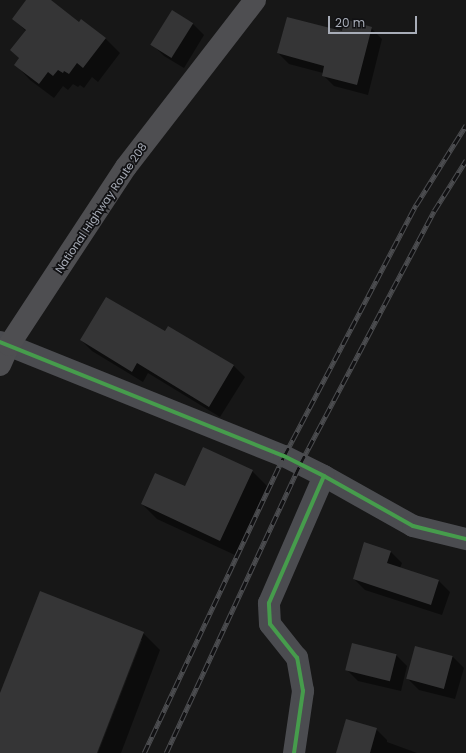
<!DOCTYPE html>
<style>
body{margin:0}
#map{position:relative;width:466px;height:753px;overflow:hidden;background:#171717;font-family:Poppins,sans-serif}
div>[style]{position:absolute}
.shadow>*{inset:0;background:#0007}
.building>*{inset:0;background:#353536;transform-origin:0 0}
.minor>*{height:22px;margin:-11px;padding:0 11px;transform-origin:11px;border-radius:11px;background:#4b4c50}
.highway>*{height:22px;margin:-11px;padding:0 11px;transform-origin:11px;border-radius:11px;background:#4e4e51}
.rail>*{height:4.5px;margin-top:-2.25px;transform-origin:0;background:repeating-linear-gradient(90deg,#111113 0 9px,#4b4c4f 0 18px);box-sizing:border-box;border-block:1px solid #4b4c4f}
.cycleway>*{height:4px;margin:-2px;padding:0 2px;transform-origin:2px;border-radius:2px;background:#469c4c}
span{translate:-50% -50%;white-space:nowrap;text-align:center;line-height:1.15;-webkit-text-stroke:3.5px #111113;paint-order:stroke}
.street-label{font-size:11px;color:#a8adb8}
.scale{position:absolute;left:328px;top:16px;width:89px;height:18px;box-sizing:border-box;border:2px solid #a8adb8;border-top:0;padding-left:5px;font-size:12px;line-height:14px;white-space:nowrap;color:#a8adb8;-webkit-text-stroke:3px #111113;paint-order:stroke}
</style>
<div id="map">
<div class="shadow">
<div style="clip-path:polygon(27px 0,49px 0,79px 23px,105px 38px,120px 53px,98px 82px,92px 77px,84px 88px,80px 85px,78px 87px,73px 84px,68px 90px,63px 86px,54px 98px,30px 80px,16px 65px,20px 59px,26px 31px,13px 19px)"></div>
<div style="clip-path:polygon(172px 12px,193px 24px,204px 35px,184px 68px,164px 56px,153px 45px)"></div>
<div style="clip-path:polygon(371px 28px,382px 39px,368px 95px,334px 86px,323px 75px,323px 73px,289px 64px,278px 53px,342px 33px)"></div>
<div style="clip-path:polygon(168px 327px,234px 366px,245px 377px,220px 417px,148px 373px,143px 382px,92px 351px,81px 340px,165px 333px)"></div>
<div style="clip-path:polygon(252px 471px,267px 486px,235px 555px,157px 519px,142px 504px,185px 488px)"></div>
<div style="clip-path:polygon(391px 552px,402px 563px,400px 568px,439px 581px,450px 592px,442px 615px,365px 590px,354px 579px)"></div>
<div style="clip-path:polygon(143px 633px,160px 650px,121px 753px,98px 753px,142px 640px,139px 640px,96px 753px,0 753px,0 696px)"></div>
<div style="clip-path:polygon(416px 647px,453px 657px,464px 668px,455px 699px,419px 690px,408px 679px)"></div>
<div style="clip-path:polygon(396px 655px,407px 666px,401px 691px,358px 681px,347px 670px)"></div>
<div style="clip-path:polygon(376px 729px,387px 740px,387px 742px,417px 753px,337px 753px)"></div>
</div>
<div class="building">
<div style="clip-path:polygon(26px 0,51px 0,79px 22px,81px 19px,106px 38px,83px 68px,77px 63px,69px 74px,64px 71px,63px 73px,58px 70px,53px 76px,48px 72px,39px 84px,14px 65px,19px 58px,10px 50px,26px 30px,12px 19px)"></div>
<div style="left:172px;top:10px;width:25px;height:41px;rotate:32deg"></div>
<div style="clip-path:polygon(287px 17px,342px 31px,344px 19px,372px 27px,357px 85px,322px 76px,324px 66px,277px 53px)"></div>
<div style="clip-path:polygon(106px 297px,165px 331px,168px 326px,234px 365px,209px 407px,137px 363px,132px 372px,80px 340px)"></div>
<div style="clip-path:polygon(203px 447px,253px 470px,220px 541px,141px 504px,155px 473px,185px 486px)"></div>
<div style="clip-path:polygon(364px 542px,391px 551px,387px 563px,439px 580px,431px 605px,353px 579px)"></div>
<div style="clip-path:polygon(40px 591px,144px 632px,97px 753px,0 753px,0 693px)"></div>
<div style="left:352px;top:643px;width:46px;height:28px;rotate:14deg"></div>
<div style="left:415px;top:646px;width:39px;height:34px;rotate:15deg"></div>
<div style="clip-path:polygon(346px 719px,377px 728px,370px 753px,336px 753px)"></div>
</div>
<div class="minor">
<div style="left:0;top:342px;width:306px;rotate:21.9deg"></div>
<div style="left:284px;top:456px;width:45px;rotate:26.6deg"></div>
<div style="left:324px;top:476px;width:102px;rotate:29.3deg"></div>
<div style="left:413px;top:526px;width:55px;rotate:13.8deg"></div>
<div style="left:294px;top:753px;width:63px;rotate:-81.7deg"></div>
<div style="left:303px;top:691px;width:34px;rotate:-100deg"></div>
<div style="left:297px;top:658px;width:43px;rotate:-128.5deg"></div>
<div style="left:270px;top:624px;width:21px;rotate:-93deg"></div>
<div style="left:269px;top:603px;width:138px;rotate:-66.6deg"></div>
</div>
<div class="highway">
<div style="left:0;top:365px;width:22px;rotate:-66deg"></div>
<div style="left:9px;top:345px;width:213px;rotate:-56.7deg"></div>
<div style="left:126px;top:167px;width:211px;rotate:-52.3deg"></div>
</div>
<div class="rail">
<div style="left:144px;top:753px;width:328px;rotate:-64.8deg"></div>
<div style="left:284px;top:456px;width:284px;rotate:-62.3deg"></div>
<div style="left:416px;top:205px;width:94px;rotate:-58deg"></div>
<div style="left:166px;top:753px;width:319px;rotate:-65.1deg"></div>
<div style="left:300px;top:464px;width:286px;rotate:-62.1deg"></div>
<div style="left:434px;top:211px;width:60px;rotate:-57.9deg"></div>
</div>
<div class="cycleway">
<div style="left:0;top:342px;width:306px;rotate:21.9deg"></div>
<div style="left:284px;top:456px;width:45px;rotate:26.6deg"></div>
<div style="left:324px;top:476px;width:102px;rotate:29.3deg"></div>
<div style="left:413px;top:526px;width:55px;rotate:13.8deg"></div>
<div style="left:294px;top:753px;width:63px;rotate:-81.7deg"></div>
<div style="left:303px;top:691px;width:34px;rotate:-100deg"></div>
<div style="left:297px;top:658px;width:43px;rotate:-128.5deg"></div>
<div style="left:270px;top:624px;width:21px;rotate:-93deg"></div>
<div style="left:269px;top:603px;width:138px;rotate:-66.6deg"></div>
</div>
<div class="street-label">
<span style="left:101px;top:208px;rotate:-56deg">National Highway Route 208</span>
</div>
<div class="scale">20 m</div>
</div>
